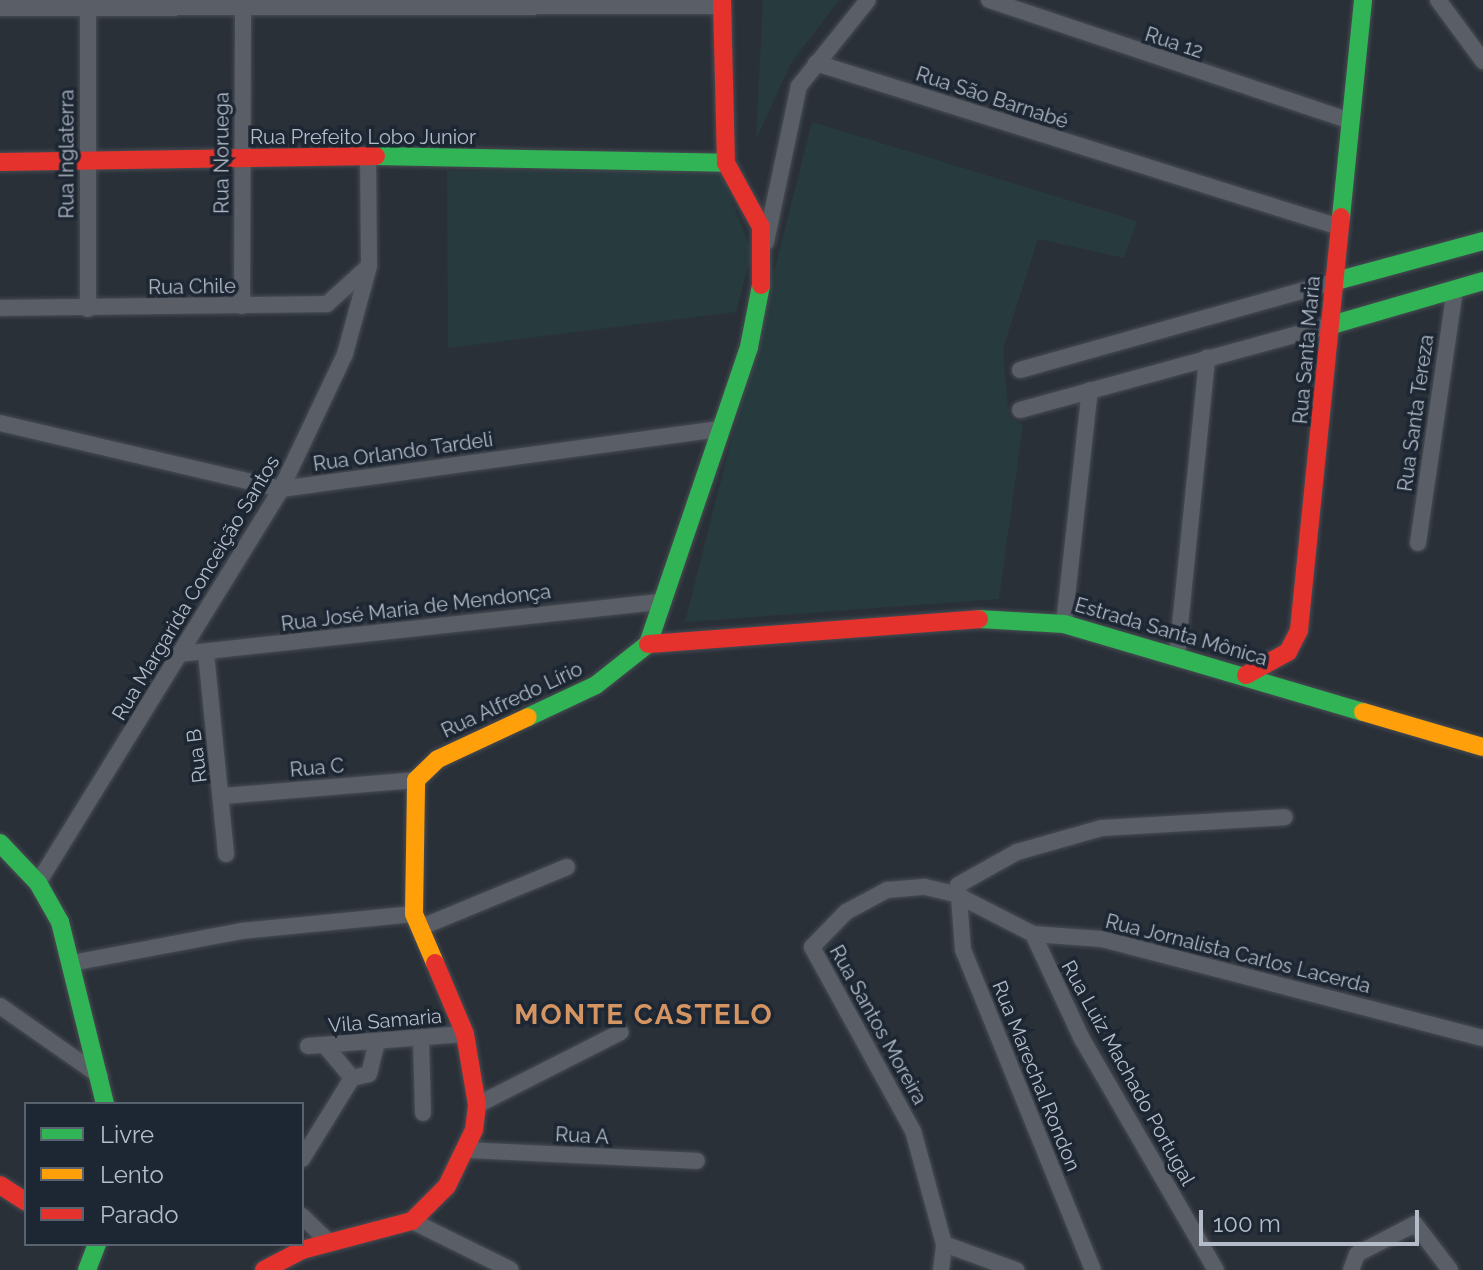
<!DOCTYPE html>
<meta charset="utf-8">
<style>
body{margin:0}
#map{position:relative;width:1483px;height:1270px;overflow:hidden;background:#2a3038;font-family:Raleway,sans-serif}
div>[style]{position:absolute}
.green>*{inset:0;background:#273a3e}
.roads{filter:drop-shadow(0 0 2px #484c53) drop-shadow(0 0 2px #484c53)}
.street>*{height:16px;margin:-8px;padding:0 8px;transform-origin:8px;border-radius:8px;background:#5a5e66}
.fast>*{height:18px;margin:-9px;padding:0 9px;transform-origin:9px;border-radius:9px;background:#30b455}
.slow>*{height:18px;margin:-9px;padding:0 9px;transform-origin:9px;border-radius:9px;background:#ff9f0a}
.jam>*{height:18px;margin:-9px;padding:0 9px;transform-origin:9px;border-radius:9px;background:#e5322d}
span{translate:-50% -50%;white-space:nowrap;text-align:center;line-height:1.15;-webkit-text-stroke:7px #1d2633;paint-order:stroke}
.street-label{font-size:20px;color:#b4bcc9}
.district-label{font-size:28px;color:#d59563;font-weight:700;letter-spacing:2px}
.legend{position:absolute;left:24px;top:1102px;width:280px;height:144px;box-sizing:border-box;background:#1d2633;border:2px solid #59626f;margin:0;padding:10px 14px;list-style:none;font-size:24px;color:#b4bcc9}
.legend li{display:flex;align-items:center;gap:16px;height:40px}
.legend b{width:40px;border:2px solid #59626f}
.scale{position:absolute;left:1199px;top:1210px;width:220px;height:36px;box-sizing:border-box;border:4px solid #b4bcc9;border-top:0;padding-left:10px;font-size:24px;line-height:28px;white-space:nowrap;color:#b4bcc9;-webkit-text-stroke:6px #1d2633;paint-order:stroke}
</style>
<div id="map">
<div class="green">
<div style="clip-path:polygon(763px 0,839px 0,791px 63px,756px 140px)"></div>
<div style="clip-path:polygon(812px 122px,1137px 221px,1124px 258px,1038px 239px,1003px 349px,1009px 417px,1023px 425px,999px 599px,685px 622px)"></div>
<div style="clip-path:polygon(447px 171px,720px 171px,752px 252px,736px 312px,448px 348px)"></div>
</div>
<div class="roads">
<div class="street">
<div style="left:989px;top:0;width:379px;rotate:18.5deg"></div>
<div style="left:1438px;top:0;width:76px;rotate:53.6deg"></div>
<div style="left:0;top:8px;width:722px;rotate:-0.16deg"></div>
<div style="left:816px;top:63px;width:548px;rotate:17.41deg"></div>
<div style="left:766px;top:242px;width:159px;rotate:-78.1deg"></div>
<div style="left:799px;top:86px;width:110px;rotate:-51.3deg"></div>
<div style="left:242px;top:306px;width:306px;rotate:-89.8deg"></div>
<div style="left:0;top:308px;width:327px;rotate:-0.7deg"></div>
<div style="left:327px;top:304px;width:55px;rotate:-42.1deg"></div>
<div style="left:88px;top:309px;width:309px;rotate:-90deg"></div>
<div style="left:1020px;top:370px;width:328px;rotate:-15.7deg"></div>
<div style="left:1020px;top:410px;width:327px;rotate:-15.3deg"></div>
<div style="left:0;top:423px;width:289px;rotate:13.2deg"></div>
<div style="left:281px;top:489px;width:444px;rotate:-7.8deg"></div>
<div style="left:1418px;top:543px;width:257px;rotate:-81.7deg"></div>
<div style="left:1064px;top:624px;width:235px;rotate:-83.7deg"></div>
<div style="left:206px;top:653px;width:202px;rotate:84.3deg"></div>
<div style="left:180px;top:654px;width:479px;rotate:-6.2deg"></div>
<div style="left:1177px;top:655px;width:299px;rotate:-84.2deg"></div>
<div style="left:222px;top:796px;width:195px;rotate:-4.7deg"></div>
<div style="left:38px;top:883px;width:463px;rotate:-58.3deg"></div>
<div style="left:281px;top:489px;width:149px;rotate:-64.6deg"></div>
<div style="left:345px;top:354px;width:91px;rotate:-74.7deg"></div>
<div style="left:369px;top:266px;width:110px;rotate:-90.5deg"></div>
<div style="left:419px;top:928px;width:160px;rotate:-22.4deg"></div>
<div style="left:1033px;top:934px;width:116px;rotate:65deg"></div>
<div style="left:1082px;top:1039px;width:267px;rotate:59.9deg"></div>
<div style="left:72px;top:963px;width:172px;rotate:-10.7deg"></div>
<div style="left:241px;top:931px;width:174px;rotate:-5.6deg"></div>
<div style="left:0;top:1006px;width:122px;rotate:35deg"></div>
<div style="left:421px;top:1040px;width:73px;rotate:88.4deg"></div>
<div style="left:308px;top:1046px;width:157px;rotate:-4.4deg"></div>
<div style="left:327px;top:1048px;width:39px;rotate:50deg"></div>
<div style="left:352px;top:1078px;width:17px;rotate:-13deg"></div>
<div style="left:369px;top:1074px;width:29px;rotate:-76deg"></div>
<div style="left:477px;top:1105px;width:161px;rotate:-26.9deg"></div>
<div style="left:466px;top:1150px;width:231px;rotate:2.7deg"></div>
<div style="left:302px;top:1159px;width:95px;rotate:-58.3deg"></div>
<div style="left:302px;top:1216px;width:36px;rotate:44deg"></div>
<div style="left:412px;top:1221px;width:110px;rotate:26.3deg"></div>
<div style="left:944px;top:1244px;width:77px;rotate:19.9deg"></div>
<div style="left:941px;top:1270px;width:26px;rotate:-83deg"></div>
<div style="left:944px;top:1244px;width:117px;rotate:-105.3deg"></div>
<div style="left:913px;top:1131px;width:210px;rotate:-118.8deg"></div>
<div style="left:812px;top:947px;width:49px;rotate:-45.8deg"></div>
<div style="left:846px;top:912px;width:47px;rotate:-28.2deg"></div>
<div style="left:887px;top:890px;width:38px;rotate:-5deg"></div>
<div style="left:925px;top:887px;width:31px;rotate:13deg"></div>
<div style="left:955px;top:894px;width:88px;rotate:27.1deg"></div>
<div style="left:1033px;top:934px;width:69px;rotate:4.1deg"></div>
<div style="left:1102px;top:939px;width:394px;rotate:14.6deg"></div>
<div style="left:1093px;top:1270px;width:345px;rotate:-112.1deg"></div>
<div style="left:963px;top:950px;width:65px;rotate:-94.4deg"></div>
<div style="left:958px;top:885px;width:68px;rotate:-29.2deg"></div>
<div style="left:1017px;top:852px;width:88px;rotate:-15.8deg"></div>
<div style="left:1102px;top:828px;width:183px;rotate:-3.4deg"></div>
<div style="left:1351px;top:1270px;width:17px;rotate:-69deg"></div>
<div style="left:1357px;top:1254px;width:65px;rotate:-27.3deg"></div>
<div style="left:1415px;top:1224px;width:58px;rotate:52.7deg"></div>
</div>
<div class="fast">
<div style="left:376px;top:156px;width:350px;rotate:1.1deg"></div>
<div style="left:1341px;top:217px;width:218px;rotate:-84.2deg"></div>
<div style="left:1336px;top:281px;width:152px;rotate:-15.2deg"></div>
<div style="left:1335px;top:324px;width:154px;rotate:-16.2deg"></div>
<div style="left:979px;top:619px;width:85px;rotate:3.4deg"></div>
<div style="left:1064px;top:624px;width:312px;rotate:16.4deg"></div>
<div style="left:528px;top:717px;width:75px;rotate:-25.2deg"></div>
<div style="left:596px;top:685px;width:66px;rotate:-38.3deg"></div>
<div style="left:648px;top:644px;width:314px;rotate:-71.2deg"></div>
<div style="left:749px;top:347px;width:63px;rotate:-79deg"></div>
<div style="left:0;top:843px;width:55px;rotate:46.5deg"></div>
<div style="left:38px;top:883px;width:45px;rotate:60.6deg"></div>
<div style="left:60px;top:922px;width:187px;rotate:76.1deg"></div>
<div style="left:87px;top:1270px;width:28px;rotate:-69deg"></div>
</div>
<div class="slow">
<div style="left:1363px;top:712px;width:125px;rotate:16.3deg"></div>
<div style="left:435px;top:963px;width:53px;rotate:-113.2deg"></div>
<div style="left:414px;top:914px;width:134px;rotate:-89.1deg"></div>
<div style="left:416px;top:780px;width:30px;rotate:-44deg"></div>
<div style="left:438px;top:759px;width:99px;rotate:-25deg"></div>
</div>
<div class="jam">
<div style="left:722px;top:0;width:163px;rotate:88.6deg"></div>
<div style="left:726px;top:163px;width:73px;rotate:61.3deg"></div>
<div style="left:761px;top:227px;width:58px;rotate:90deg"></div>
<div style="left:0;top:162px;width:376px;rotate:-0.9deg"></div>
<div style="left:648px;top:644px;width:332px;rotate:-4.3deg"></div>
<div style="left:1246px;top:675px;width:48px;rotate:-28.7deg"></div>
<div style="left:1288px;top:652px;width:25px;rotate:-63deg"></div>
<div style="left:1299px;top:630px;width:415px;rotate:-84.2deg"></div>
<div style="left:0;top:1185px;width:31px;rotate:33deg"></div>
<div style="left:264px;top:1270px;width:43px;rotate:-27.8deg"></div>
<div style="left:302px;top:1250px;width:114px;rotate:-14.8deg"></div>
<div style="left:412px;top:1221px;width:49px;rotate:-45deg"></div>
<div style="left:447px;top:1186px;width:62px;rotate:-64.3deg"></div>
<div style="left:474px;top:1130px;width:25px;rotate:-83deg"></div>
<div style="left:477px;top:1105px;width:72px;rotate:-99.6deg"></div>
<div style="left:465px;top:1034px;width:77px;rotate:-112.9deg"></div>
</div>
</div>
<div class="street-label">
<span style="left:1174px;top:43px;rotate:18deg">Rua 12</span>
<span style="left:992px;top:98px;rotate:18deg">Rua São Barnabé</span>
<span style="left:363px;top:137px">Rua Prefeito Lobo Junior</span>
<span style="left:222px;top:153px;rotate:-90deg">Rua Noruega</span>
<span style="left:67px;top:154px;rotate:-90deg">Rua Inglaterra</span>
<span style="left:192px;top:287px;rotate:-1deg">Rua Chile</span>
<span style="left:1307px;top:350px;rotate:-85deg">Rua Santa Maria</span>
<span style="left:1416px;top:413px;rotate:-82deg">Rua Santa Tereza</span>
<span style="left:403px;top:452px;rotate:-8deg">Rua Orlando Tardeli</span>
<span style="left:196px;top:588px;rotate:-59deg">Rua Margarida Conceição Santos</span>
<span style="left:416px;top:608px;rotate:-7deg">Rua José Maria de Mendonça</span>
<span style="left:1171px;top:632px;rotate:16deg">Estrada Santa Mônica</span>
<span style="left:512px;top:700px;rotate:-25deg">Rua Alfredo Lírio</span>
<span style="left:197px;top:756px;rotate:-97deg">Rua B</span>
<span style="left:317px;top:768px;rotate:-5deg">Rua C</span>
<span style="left:1238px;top:954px;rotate:14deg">Rua Jornalista Carlos Lacerda</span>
<span style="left:385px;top:1021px;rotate:-5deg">Vila Samaria</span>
<span style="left:878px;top:1025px;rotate:61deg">Rua Santos Moreira</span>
<span style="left:1128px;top:1073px;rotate:61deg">Rua Luiz Machado Portugal</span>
<span style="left:1036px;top:1076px;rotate:68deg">Rua Marechal Rondon</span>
<span style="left:582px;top:1136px;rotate:3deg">Rua A</span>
</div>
<div class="district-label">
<span style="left:644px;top:1015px">MONTE CASTELO</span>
</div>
<ul class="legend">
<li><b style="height:10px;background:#30b455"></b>Livre</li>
<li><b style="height:10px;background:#ff9f0a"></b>Lento</li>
<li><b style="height:10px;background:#e5322d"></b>Parado</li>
</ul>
<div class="scale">100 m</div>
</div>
